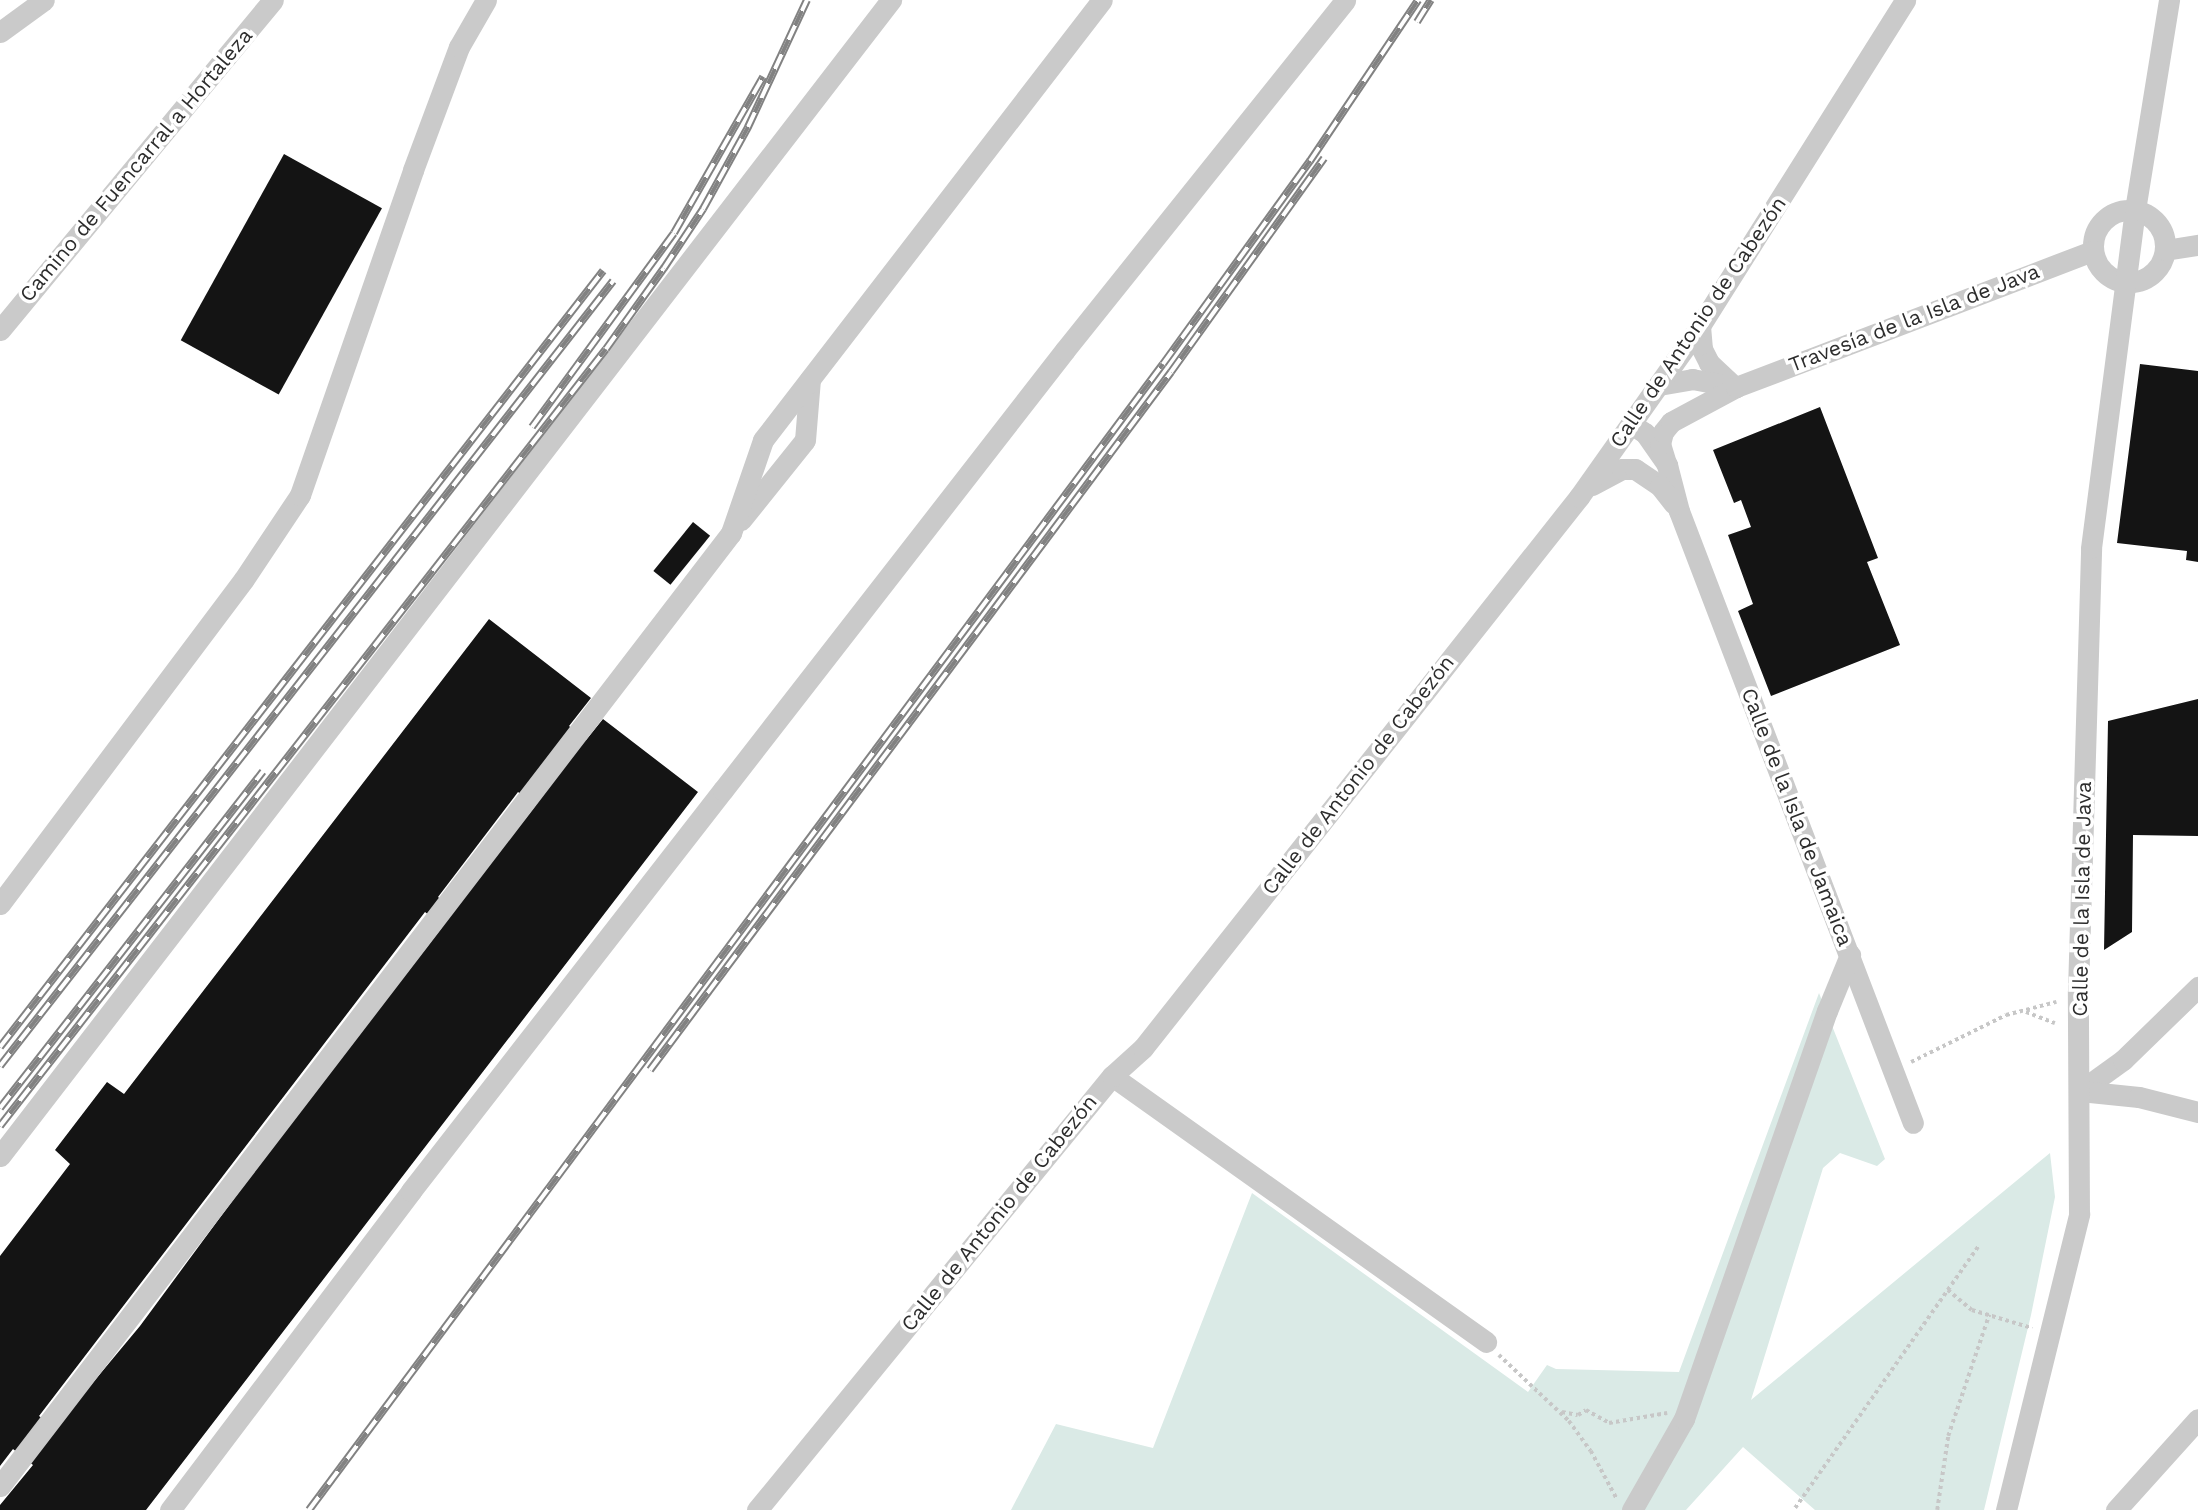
<!DOCTYPE html>
<meta charset="utf-8">
<style>
body{margin:0}
#map{position:relative;width:2198px;height:1510px;overflow:hidden;background:#fff;font-family:"Work Sans",sans-serif}
div>[style]{position:absolute}
.green>*{inset:0;background:#daeae6}
.building>*{inset:0;background:#141414;transform-origin:0 0}
.path>*{height:3.5px;margin-top:-1.75px;transform-origin:0;background:repeating-linear-gradient(90deg,#c7c7c7 0 3.5px,transparent 0 7px)}
.minor>*{height:21px;margin:-10.5px;padding:0 10.5px;transform-origin:10.5px;border-radius:10.5px;background:#cacaca}
.minor>.ring{margin:-10.5px;padding:0;box-sizing:content-box;background:none;border:21px solid #cacaca;border-radius:50%}
.rail>*{height:8px;margin-top:-4px;transform-origin:0;background:repeating-linear-gradient(90deg,#fff 0 16px,#828282 0 32px);box-sizing:border-box;border-block:2px solid #828282}
span{translate:-50% -50%;white-space:nowrap;text-align:center;line-height:1.15;-webkit-text-stroke:7px #fff;paint-order:stroke}
.street-label{font-size:21px;color:#2d2d2d}
</style>
<div id="map">
<div class="green">
<div style="clip-path:polygon(1819px 993px,1885px 1159px,1877px 1166px,1840px 1153px,1823px 1168px,1751px 1400px,2050px 1153px,2055px 1197px,2031px 1315px,1984px 1510px,1815px 1510px,1743px 1447px,1686px 1510px,1011px 1510px,1056px 1424px,1153px 1448px,1252px 1193px,1528px 1392px,1547px 1365px,1556px 1369px,1679px 1372px)"></div>
</div>
<div class="building">
<div style="left:284px;top:154px;width:112px;height:213px;rotate:29deg"></div>
<div style="clip-path:polygon(2140px 364px,2198px 371px,2198px 562px,2186px 560px,2187px 551px,2117px 543px)"></div>
<div style="clip-path:polygon(1820px 407px,1878px 558px,1867px 562px,1900px 645px,1771px 696px,1738px 611px,1753px 604px,1728px 535px,1751px 527px,1741px 500px,1734px 503px,1713px 450px)"></div>
<div style="left:693px;top:522px;width:22px;height:63px;rotate:39deg"></div>
<div style="clip-path:polygon(evenodd,489px 619px,591px 698px,569px 726px,586px 740px,603px 719px,698px 792px,146px 1510px,0 1510px,0 1505px,33px 1465px,13px 1449px,0 1466px,0 1256px,70px 1164px,55px 1150px,107px 1082px,124px 1094px,489px 619px,518px 792px,536px 805px,453px 910px,438px 897px,518px 792px,489px 619px,425px 912px,443px 926px,275px 1143px,140px 1326px,55px 1428px,39px 1416px,425px 912px)"></div>
<div style="clip-path:polygon(2198px 699px,2198px 836px,2133px 835px,2132px 932px,2104px 950px,2108px 721px)"></div>
</div>
<div class="path">
<div style="left:2026px;top:1012px;width:31px;rotate:21deg"></div>
<div style="left:1911px;top:1062px;width:106px;rotate:-26.3deg"></div>
<div style="left:2006px;top:1015px;width:52px;rotate:-14.6deg"></div>
<div style="left:1948px;top:1290px;width:31px;rotate:40deg"></div>
<div style="left:1972px;top:1310px;width:63px;rotate:16.7deg"></div>
<div style="left:1499px;top:1355px;width:96px;rotate:43.3deg"></div>
<div style="left:1569px;top:1421px;width:37px;rotate:54deg"></div>
<div style="left:1591px;top:1451px;width:55px;rotate:61.6deg"></div>
<div style="left:1562px;top:1412px;width:16px;rotate:11deg"></div>
<div style="left:1578px;top:1415px;width:9px;rotate:-32deg"></div>
<div style="left:1586px;top:1410px;width:26px;rotate:29deg"></div>
<div style="left:1609px;top:1423px;width:59px;rotate:-9.8deg"></div>
<div style="left:1795px;top:1508px;width:319px;rotate:-55deg"></div>
<div style="left:1937px;top:1510px;width:75px;rotate:-81.5deg"></div>
<div style="left:1948px;top:1436px;width:128px;rotate:-71.3deg"></div>
</div>
<div class="minor">
<div style="left:0;top:32px;width:54px;rotate:-36deg"></div>
<div class="ring" style="left:2093px;top:210px;width:51px;height:51px"></div>
<div style="left:2165px;top:250px;width:33px;rotate:-9deg"></div>
<div style="left:1700px;top:326px;width:23px;rotate:85deg"></div>
<div style="left:1702px;top:349px;width:16px;rotate:63deg"></div>
<div style="left:1709px;top:363px;width:34px;rotate:43deg"></div>
<div style="left:0;top:330px;width:428px;rotate:-50.4deg"></div>
<div style="left:1659px;top:385px;width:34px;rotate:-10deg"></div>
<div style="left:1692px;top:379px;width:45px;rotate:10.3deg"></div>
<div style="left:1631px;top:424px;width:17px;rotate:33deg"></div>
<div style="left:1645px;top:433px;width:39px;rotate:55deg"></div>
<div style="left:1667px;top:465px;width:48px;rotate:75.4deg"></div>
<div style="left:1679px;top:511px;width:655px;rotate:69.08deg"></div>
<div style="left:1665px;top:460px;width:17px;rotate:-107deg"></div>
<div style="left:1660px;top:444px;width:12px;rotate:-76deg"></div>
<div style="left:1663px;top:432px;width:13px;rotate:-51deg"></div>
<div style="left:1671px;top:422px;width:74px;rotate:-28.3deg"></div>
<div style="left:1736px;top:387px;width:382px;rotate:-20.9deg"></div>
<div style="left:1592px;top:485px;width:34px;rotate:-28deg"></div>
<div style="left:1622px;top:469px;width:13px"></div>
<div style="left:1635px;top:469px;width:30px;rotate:34deg"></div>
<div style="left:1660px;top:486px;width:23px;rotate:52deg"></div>
<div style="left:741px;top:520px;width:102px;rotate:-51.3deg"></div>
<div style="left:805px;top:440px;width:61px;rotate:-85.3deg"></div>
<div style="left:0;top:904px;width:406px;rotate:-53.1deg"></div>
<div style="left:244px;top:579px;width:101px;rotate:-56.3deg"></div>
<div style="left:300px;top:495px;width:344px;rotate:-70.8deg"></div>
<div style="left:413px;top:170px;width:131px;rotate:-69.5deg"></div>
<div style="left:459px;top:47px;width:54px;rotate:-60.1deg"></div>
<div style="left:1112px;top:1076px;width:459px;rotate:35.4deg"></div>
<div style="left:2080px;top:1091px;width:53px;rotate:-35.8deg"></div>
<div style="left:2123px;top:1060px;width:105px;rotate:-44.2deg"></div>
<div style="left:2080px;top:1091px;width:59px;rotate:5.8deg"></div>
<div style="left:2139px;top:1097px;width:61px;rotate:14.3deg"></div>
<div style="left:0;top:1156px;width:1460px;rotate:-52.38deg"></div>
<div style="left:0;top:1486px;width:1201px;rotate:-52.51deg"></div>
<div style="left:731px;top:533px;width:98px;rotate:-71deg"></div>
<div style="left:763px;top:440px;width:555px;rotate:-52.39deg"></div>
<div style="left:170px;top:1510px;width:400px;rotate:-52.9deg"></div>
<div style="left:411px;top:1191px;width:508px;rotate:-52.12deg"></div>
<div style="left:723px;top:790px;width:557px;rotate:-52.14deg"></div>
<div style="left:1065px;top:350px;width:448px;rotate:-51.3deg"></div>
<div style="left:757px;top:1510px;width:561px;rotate:-50.72deg"></div>
<div style="left:1112px;top:1076px;width:42px;rotate:-42.1deg"></div>
<div style="left:1143px;top:1048px;width:703px;rotate:-51.65deg"></div>
<div style="left:1579px;top:497px;width:209px;rotate:-54.7deg"></div>
<div style="left:1700px;top:326px;width:385px;rotate:-57.8deg"></div>
<div style="left:1632px;top:1510px;width:105px;rotate:-60.3deg"></div>
<div style="left:1684px;top:1419px;width:432px;rotate:-70.7deg"></div>
<div style="left:1827px;top:1011px;width:61px;rotate:-67.7deg"></div>
<div style="left:2006px;top:1510px;width:305px;rotate:-76.1deg"></div>
<div style="left:2079px;top:1214px;width:223px;rotate:-90.3deg"></div>
<div style="left:2078px;top:991px;width:443px;rotate:-88.3deg"></div>
<div style="left:2091px;top:548px;width:341px;rotate:-82.6deg"></div>
<div style="left:2135px;top:210px;width:213px;rotate:-80.8deg"></div>
<div style="left:2116px;top:1510px;width:122px;rotate:-48deg"></div>
</div>
<div class="rail">
<div style="left:1417px;top:22px;width:26px;rotate:-58deg"></div>
<div style="left:532px;top:427px;width:240px;rotate:-53.8deg"></div>
<div style="left:674px;top:233px;width:180px;rotate:-60.3deg"></div>
<div style="left:0;top:1047px;width:983px;rotate:-52.15deg"></div>
<div style="left:0;top:1066px;width:996px;rotate:-52.01deg"></div>
<div style="left:650px;top:1070px;width:871px;rotate:-53.26deg"></div>
<div style="left:1171px;top:372px;width:263px;rotate:-54.4deg"></div>
<div style="left:0;top:1108px;width:427px;rotate:-52deg"></div>
<div style="left:0;top:1126px;width:985px;rotate:-52.05deg"></div>
<div style="left:606px;top:349px;width:100px;rotate:-54.4deg"></div>
<div style="left:664px;top:268px;width:71px;rotate:-56.5deg"></div>
<div style="left:703px;top:209px;width:94px;rotate:-61.2deg"></div>
<div style="left:748px;top:127px;width:140px;rotate:-65.1deg"></div>
<div style="left:309px;top:1510px;width:1429px;rotate:-53.31deg"></div>
<div style="left:1163px;top:364px;width:251px;rotate:-54.1deg"></div>
<div style="left:1310px;top:161px;width:194px;rotate:-56.1deg"></div>
</div>
<div class="street-label">
<span style="left:136px;top:165px;rotate:-50deg">Camino de Fuencarral a Hortaleza</span>
<span style="left:1914px;top:318px;rotate:-21deg">Travesía de la Isla de Java</span>
<span style="left:1698px;top:322px;rotate:-56deg">Calle de Antonio de Cabezón</span>
<span style="left:1358px;top:775px;rotate:-52deg">Calle de Antonio de Cabezón</span>
<span style="left:1797px;top:817px;rotate:69deg">Calle de la Isla de Jamaica</span>
<span style="left:2082px;top:899px;rotate:-89deg">Calle de la Isla de Java</span>
<span style="left:999px;top:1213px;rotate:-51deg">Calle de Antonio de Cabezón</span>
</div>
</div>
